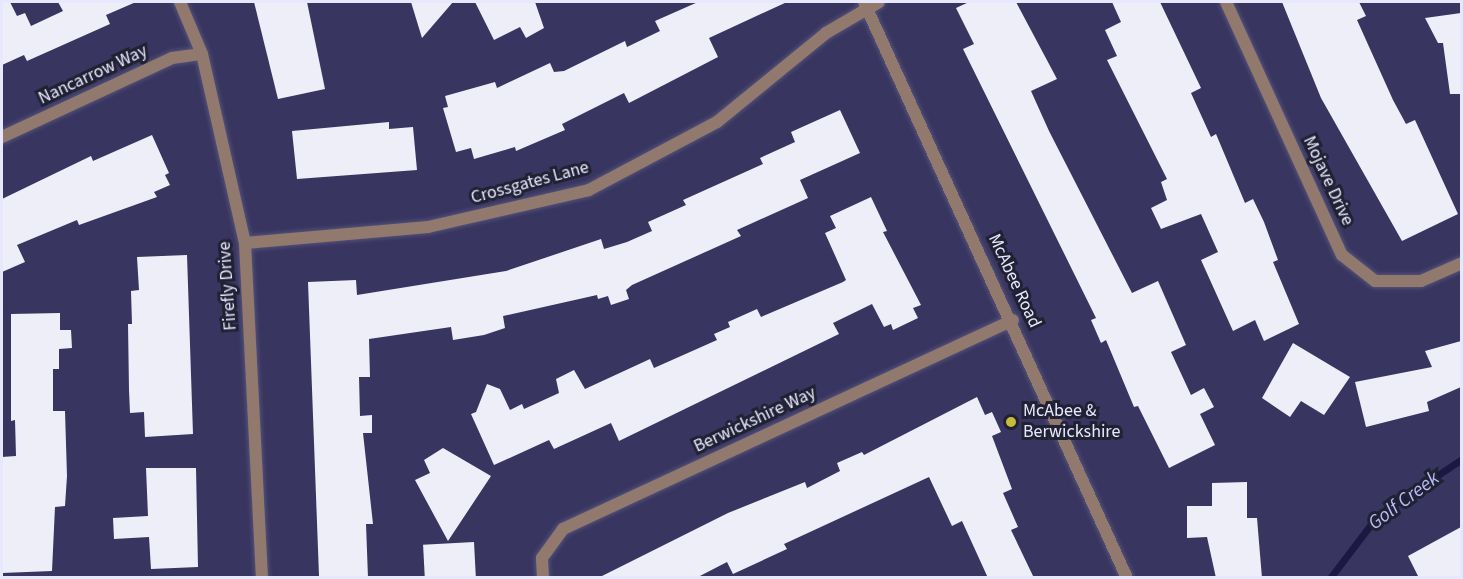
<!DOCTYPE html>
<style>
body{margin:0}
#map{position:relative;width:1463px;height:579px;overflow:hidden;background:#383660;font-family:"Source Sans 3",sans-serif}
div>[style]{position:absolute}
.stream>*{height:7px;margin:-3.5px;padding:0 3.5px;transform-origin:3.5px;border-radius:3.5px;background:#1c1743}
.building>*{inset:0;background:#eeeef9;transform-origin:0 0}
.roads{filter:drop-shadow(0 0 2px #545279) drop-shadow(0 0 2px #545279)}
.minor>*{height:12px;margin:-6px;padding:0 6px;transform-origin:6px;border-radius:6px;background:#92796e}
.tertiary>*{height:12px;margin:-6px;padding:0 6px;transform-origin:6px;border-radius:6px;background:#92796e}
.dots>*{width:16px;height:16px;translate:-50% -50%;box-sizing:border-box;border:3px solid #212134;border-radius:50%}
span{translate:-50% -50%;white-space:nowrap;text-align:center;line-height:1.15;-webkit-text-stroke:6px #212134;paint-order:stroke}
.street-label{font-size:18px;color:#e7e8fd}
.poi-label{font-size:18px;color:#e7e8fd}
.left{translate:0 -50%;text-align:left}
.water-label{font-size:20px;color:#b9baf8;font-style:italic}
.frame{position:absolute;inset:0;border:3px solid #e7e8fd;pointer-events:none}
</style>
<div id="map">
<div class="stream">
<div style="left:1330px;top:578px;width:79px;rotate:-52.7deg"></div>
<div style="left:1378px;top:515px;width:101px;rotate:-33.7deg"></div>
</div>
<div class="building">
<div style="clip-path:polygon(2px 2px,10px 2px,17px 16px,25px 13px,31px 26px,63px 11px,58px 2px,136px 2px,106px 15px,110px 24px,27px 61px,24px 55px,2px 65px)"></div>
<div style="clip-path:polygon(254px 2px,307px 2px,325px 89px,278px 99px)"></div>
<div style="clip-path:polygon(411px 2px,453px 2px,422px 38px)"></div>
<div style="clip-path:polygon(475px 2px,535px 2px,544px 28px,526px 38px,520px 27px,494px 40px)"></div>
<div style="clip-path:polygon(698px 2px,787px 2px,709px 38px,718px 57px,629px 103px,624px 93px,562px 124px,565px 130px,516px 151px,515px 147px,474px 159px,471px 148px,456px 152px,443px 108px,448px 107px,445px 96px,495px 82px,497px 88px,550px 63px,554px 72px,564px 71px,625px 41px,627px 47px,660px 31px,655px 21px)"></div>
<div style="clip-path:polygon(969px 2px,1016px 2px,1057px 79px,1031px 91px,1049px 131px,1132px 293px,1158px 281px,1186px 345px,1171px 352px,1191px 395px,1204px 388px,1214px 407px,1200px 414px,1215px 445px,1169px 468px,1138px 406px,1134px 407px,1106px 340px,1101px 343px,1091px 320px,1096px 318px,963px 49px,974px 44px,956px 8px)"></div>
<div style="clip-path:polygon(1112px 2px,1160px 2px,1201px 88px,1191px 93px,1211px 137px,1216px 134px,1245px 203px,1253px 199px,1264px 222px,1278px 260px,1273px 262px,1299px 324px,1264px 341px,1255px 320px,1233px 331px,1201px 260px,1218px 252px,1201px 214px,1161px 229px,1151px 208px,1167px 200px,1161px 182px,1167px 179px,1107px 60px,1117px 56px,1105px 30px,1121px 22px)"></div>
<div style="clip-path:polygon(1282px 2px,1359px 2px,1366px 16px,1357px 20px,1393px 100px,1406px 124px,1415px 120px,1458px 214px,1402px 241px,1321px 98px)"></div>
<div style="clip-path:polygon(1461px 13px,1461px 94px,1450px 94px,1443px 43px,1438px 43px,1425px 18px)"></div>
<div style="clip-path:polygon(840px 110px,860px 153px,800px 180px,808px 198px,737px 230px,741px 236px,632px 285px,626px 290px,629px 299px,611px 305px,608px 296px,598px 299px,597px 295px,503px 316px,505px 328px,484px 335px,453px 340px,451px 327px,369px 339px,370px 377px,359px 377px,360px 416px,372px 415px,372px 433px,363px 433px,373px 524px,366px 524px,368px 578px,319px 576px,308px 282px,356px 280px,357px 295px,506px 271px,601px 239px,604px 249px,627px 242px,652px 231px,648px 222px,686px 205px,683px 200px,763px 164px,760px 158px,795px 142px,791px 132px)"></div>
<div style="clip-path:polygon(389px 122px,389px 129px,413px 127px,417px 170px,297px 179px,292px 131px)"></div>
<div style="clip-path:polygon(152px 135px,169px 173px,165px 175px,170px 185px,154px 192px,157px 197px,79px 225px,77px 220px,17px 245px,25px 262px,2px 272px,2px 199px,91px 156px,93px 161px)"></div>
<div style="clip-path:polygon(871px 197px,887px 231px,883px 232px,921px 305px,913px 308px,918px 318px,893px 330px,891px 324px,884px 327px,872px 304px,833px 323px,839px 334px,619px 441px,611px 423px,554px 449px,549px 440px,494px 465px,471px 414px,476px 412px,487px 384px,500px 389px,510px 410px,522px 404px,524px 409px,559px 393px,556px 379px,574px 370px,585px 389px,650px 359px,654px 368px,717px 340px,714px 334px,730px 327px,728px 322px,757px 309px,761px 317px,843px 282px,846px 280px,825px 233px,836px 228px,830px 216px)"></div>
<div style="clip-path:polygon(187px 255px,193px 434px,145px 437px,144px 412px,130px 413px,129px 390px,128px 324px,132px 324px,131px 291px,139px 290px,137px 257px)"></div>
<div style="clip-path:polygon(60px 313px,60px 330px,71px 330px,72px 348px,59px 349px,59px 369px,53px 369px,53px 411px,65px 411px,67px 476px,65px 506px,55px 507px,52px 571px,2px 573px,2px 457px,16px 456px,15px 420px,11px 421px,11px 314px)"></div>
<div style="clip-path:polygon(1461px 341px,1461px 387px,1427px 402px,1429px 411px,1366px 427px,1355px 382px,1432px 367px,1425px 351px)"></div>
<div style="clip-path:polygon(1293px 343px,1350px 377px,1324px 415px,1301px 401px,1290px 417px,1262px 398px)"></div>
<div style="clip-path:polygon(977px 397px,985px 415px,992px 412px,1001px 432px,992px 436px,1012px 489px,1003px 493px,1018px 527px,1011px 530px,1034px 578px,988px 578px,962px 521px,952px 526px,929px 477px,784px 544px,787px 549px,733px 574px,727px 562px,696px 578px,598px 578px,728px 513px,805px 482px,807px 488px,840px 471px,837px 463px,862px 452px,864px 455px)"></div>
<div style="clip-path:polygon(443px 448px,491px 476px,448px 541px,415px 480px,430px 473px,424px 460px)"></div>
<div style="clip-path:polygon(146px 468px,196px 468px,198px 567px,151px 569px,149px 537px,114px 539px,113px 518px,148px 516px)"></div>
<div style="clip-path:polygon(1247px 482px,1247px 518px,1257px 518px,1262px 578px,1216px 578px,1207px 537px,1187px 538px,1187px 506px,1212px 506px,1212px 483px)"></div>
<div style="clip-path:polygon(1461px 527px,1461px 578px,1419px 578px,1408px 556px)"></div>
<div style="left:474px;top:542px;width:36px;height:51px;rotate:87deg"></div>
</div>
<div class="roads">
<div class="minor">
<div style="left:180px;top:2px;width:56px;rotate:67.1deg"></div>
<div style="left:202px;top:54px;width:194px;rotate:77.2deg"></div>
<div style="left:245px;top:243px;width:335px;rotate:87.1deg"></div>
<div style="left:1226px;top:2px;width:278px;rotate:65.4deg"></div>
<div style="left:1342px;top:255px;width:42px;rotate:38.2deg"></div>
<div style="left:1375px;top:281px;width:46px"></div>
<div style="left:1421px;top:281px;width:45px;rotate:-23.7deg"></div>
<div style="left:2px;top:137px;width:187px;rotate:-24.9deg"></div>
<div style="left:172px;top:58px;width:30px;rotate:-8deg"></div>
<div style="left:245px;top:243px;width:184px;rotate:-5deg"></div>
<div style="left:428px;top:227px;width:165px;rotate:-12.9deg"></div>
<div style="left:589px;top:190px;width:145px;rotate:-28deg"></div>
<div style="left:717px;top:122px;width:141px;rotate:-39.2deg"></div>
<div style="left:826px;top:33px;width:61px;rotate:-30.3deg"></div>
<div style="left:543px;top:578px;width:20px;rotate:-93deg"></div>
<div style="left:542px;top:558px;width:36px;rotate:-54deg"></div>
<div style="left:563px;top:529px;width:496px;rotate:-24.9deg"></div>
</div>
<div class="tertiary">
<div style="left:864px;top:2px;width:633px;rotate:65.46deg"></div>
</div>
</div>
<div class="dots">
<div style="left:1011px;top:422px;background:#c7bb3c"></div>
</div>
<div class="street-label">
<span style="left:93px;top:75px;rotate:-25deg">Nancarrow Way</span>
<span style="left:1328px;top:181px;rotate:65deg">Mojave Drive</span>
<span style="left:530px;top:183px;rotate:-15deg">Crossgates Lane</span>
<span style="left:1014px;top:281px;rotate:65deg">McAbee Road</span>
<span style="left:228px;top:286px;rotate:-94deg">Firefly Drive</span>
<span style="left:755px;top:420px;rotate:-25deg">Berwickshire Way</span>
</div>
<div class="poi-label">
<span class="left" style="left:1023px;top:422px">McAbee &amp;<br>Berwickshire</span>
</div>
<div class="water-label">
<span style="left:1404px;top:501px;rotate:-37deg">Golf Creek</span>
</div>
<div class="frame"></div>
</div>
